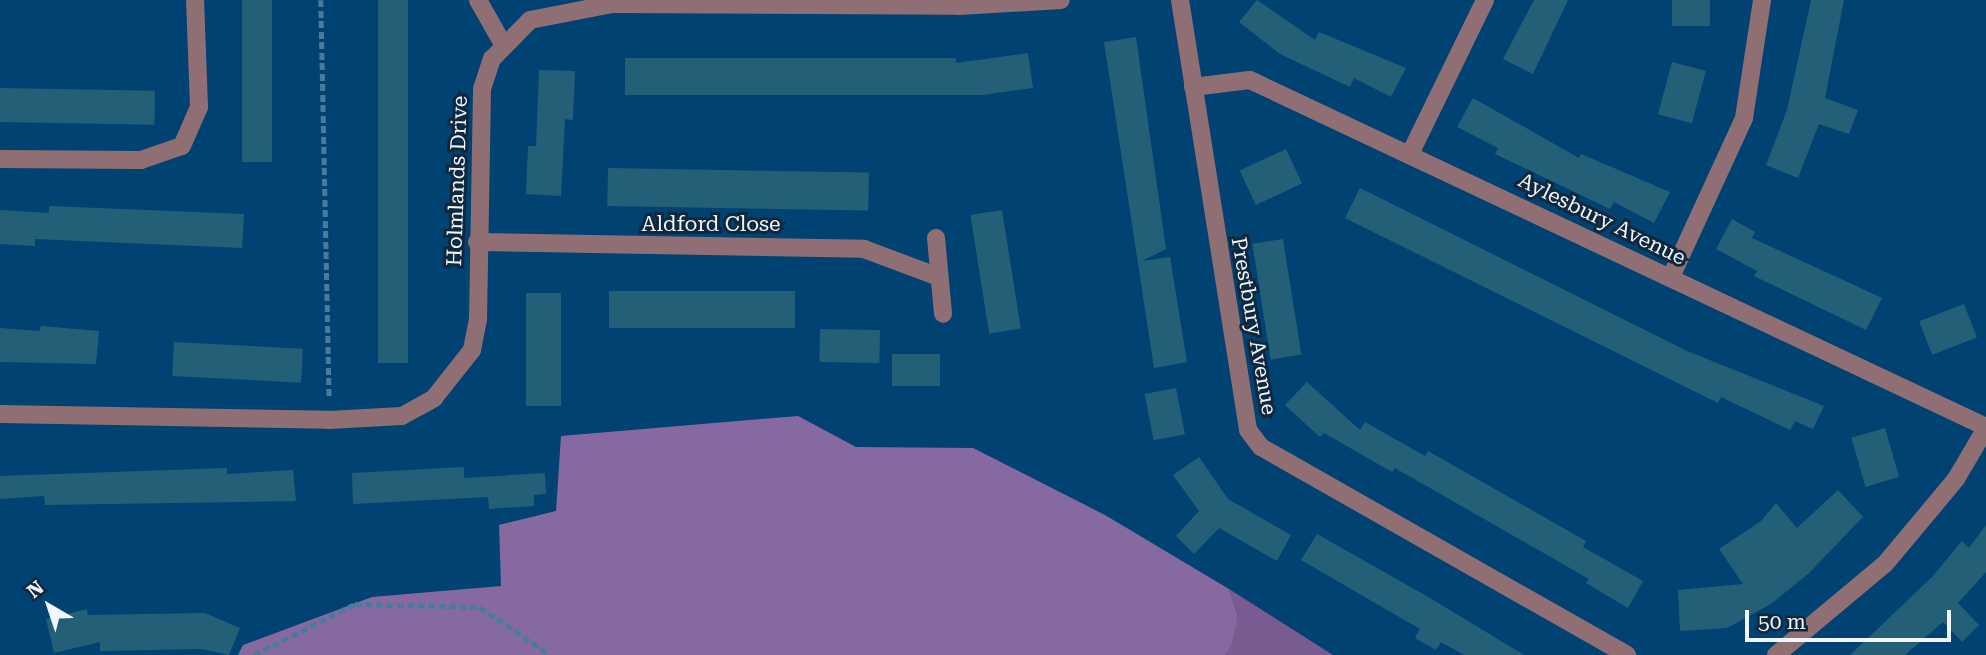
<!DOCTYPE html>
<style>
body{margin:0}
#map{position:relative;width:1986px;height:655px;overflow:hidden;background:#004271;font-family:"Roboto Serif",serif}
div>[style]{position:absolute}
.green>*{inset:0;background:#785b91}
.forest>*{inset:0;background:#8769a1}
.building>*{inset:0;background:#236078;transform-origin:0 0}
.path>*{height:4.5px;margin-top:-2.25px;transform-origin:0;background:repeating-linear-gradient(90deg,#4a7a9c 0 7px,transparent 0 10.5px)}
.minor>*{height:18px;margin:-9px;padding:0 9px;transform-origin:9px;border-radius:9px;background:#906f74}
span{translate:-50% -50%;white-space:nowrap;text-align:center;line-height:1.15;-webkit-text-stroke:6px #10283e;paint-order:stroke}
.street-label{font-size:21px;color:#f0f6fb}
.north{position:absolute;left:14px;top:571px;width:70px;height:70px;-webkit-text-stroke:5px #10283e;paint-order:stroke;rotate:321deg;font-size:19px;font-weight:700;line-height:28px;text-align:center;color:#f0f6fb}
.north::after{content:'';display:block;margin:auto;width:24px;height:32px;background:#f0f6fb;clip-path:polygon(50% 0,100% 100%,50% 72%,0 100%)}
.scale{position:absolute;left:1745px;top:610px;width:206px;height:32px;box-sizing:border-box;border:4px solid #f0f6fb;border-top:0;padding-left:9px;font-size:21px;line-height:24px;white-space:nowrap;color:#f0f6fb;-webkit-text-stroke:5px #10283e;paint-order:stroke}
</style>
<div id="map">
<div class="green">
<div style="clip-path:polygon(1229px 589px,1333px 655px,1225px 655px,1238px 616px)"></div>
</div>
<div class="forest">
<div style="clip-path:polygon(798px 416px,856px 447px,973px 448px,1105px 515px,1229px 589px,1238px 616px,1231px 646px,1225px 655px,238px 655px,243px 645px,372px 597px,501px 586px,499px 525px,556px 511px,561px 436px)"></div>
</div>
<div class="building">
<div style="left:242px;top:0;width:30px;height:162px"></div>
<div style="left:378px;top:0;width:30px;height:363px"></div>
<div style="clip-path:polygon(1257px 0,1315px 40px,1319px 32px,1406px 68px,1391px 97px,1354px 78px,1350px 87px,1280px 54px,1239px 22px)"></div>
<div style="clip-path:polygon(1534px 0,1568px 0,1533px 74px,1503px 59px)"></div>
<div style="left:1672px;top:0;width:38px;height:26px"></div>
<div style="clip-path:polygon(1811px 0,1844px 0,1825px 98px,1858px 110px,1849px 134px,1819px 124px,1798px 178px,1766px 165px,1787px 110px)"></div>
<div style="clip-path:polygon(1136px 37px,1166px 249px,1142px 261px,1170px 257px,1187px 362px,1154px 368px,1104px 42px)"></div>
<div style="clip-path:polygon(1028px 53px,1033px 88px,982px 95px,625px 95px,625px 58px,956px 58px,956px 63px)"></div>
<div style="left:1672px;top:62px;width:35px;height:54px;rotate:15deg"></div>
<div style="clip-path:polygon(539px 70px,575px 71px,573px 120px,565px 119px,561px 196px,526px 194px,528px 146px,536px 146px)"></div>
<div style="left:0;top:88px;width:155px;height:34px;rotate:1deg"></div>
<div style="clip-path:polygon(1473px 98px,1579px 158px,1581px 154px,1670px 192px,1654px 223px,1614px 202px,1610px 209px,1495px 154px,1498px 148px,1457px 127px)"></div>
<div style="left:1286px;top:149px;width:38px;height:51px;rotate:65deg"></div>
<div style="left:608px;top:168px;width:261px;height:38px;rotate:1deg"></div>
<div style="clip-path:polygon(1360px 188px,1687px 351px,1824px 406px,1813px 429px,1795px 421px,1790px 430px,1721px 397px,1718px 403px,1345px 218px)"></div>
<div style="clip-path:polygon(49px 206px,244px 214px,242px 248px,35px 239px,35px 246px,0 244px,0 210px,49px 213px)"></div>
<div style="left:1002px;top:210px;width:120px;height:32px;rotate:81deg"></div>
<div style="clip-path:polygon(1732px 219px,1755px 232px,1752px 238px,1882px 298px,1866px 330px,1754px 276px,1757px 271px,1716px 249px)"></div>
<div style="left:1283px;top:239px;width:117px;height:31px;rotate:81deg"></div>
<div style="left:609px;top:291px;width:186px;height:37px"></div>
<div style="left:526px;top:293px;width:35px;height:113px"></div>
<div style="left:1964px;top:304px;width:36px;height:48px;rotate:69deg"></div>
<div style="clip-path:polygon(41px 326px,99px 331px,96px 364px,0 362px,0 328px,40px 331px)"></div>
<div style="left:820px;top:329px;width:60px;height:33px;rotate:1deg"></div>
<div style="left:174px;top:342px;width:129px;height:34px;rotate:3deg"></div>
<div style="left:892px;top:354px;width:48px;height:32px"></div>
<div style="clip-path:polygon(1307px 382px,1360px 430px,1365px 422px,1425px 456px,1428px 451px,1586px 541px,1583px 547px,1643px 581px,1628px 608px,1586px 583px,1589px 579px,1395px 468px,1392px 472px,1324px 433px,1320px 437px,1285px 405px)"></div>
<div style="left:1176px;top:388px;width:47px;height:32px;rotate:79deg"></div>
<div style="left:1885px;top:428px;width:51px;height:35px;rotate:74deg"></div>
<div style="clip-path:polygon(1199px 457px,1228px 499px,1291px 535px,1277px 561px,1219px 528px,1194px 554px,1176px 536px,1199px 511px,1173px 475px)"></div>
<div style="clip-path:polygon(464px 467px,464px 478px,545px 473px,546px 494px,534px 495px,534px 506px,489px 509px,488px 497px,353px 504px,352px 473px)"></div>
<div style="clip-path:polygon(227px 468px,227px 474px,293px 470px,296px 501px,45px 505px,44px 496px,0 499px,0 476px)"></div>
<div style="clip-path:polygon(1838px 490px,1863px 517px,1808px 574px,1771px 604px,1727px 628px,1680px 631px,1678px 590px,1743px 584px,1719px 549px,1761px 521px,1776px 503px,1797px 528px)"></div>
<div style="clip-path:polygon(1986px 525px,1986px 572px,1958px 603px,1979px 625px,1962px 642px,1943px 622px,1905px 655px,1850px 655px,1932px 577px,1962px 541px,1969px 548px)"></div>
<div style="clip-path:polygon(1317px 534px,1430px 598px,1524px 655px,1464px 655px,1441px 642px,1436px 650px,1415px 638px,1420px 629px,1301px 560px)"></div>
<div style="clip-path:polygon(87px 609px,88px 615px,205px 613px,240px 628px,229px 655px,201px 649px,100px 651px,100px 642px,54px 653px,46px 619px)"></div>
</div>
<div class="path">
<div style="left:321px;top:0;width:398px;rotate:88.8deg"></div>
<div style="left:254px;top:655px;width:113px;rotate:-26.8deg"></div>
<div style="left:355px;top:604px;width:125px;rotate:1.4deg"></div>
<div style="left:480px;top:607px;width:85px;rotate:34.4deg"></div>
</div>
<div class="minor">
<div style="left:478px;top:0;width:53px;rotate:60.5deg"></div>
<div style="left:1180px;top:0;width:435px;rotate:81deg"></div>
<div style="left:1248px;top:430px;width:21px;rotate:53deg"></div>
<div style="left:1261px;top:447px;width:421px;rotate:29.6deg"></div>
<div style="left:1193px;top:87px;width:57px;rotate:-7deg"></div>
<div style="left:1250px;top:80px;width:814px;rotate:25.24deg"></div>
<div style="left:1410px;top:154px;width:171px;rotate:-64deg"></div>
<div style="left:0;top:159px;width:141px;rotate:0.4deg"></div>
<div style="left:141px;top:160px;width:43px;rotate:-18.9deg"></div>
<div style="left:182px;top:146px;width:43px;rotate:-66.4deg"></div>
<div style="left:199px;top:107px;width:107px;rotate:-92.1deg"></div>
<div style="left:936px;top:238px;width:76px;rotate:84.7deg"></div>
<div style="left:477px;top:242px;width:387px;rotate:1deg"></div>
<div style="left:864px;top:249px;width:80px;rotate:20.5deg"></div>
<div style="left:1671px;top:277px;width:175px;rotate:-65.3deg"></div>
<div style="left:1744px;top:118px;width:119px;rotate:-81.3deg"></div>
<div style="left:0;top:414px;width:329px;rotate:1deg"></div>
<div style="left:329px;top:420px;width:73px;rotate:-3.1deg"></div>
<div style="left:402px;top:416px;width:37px;rotate:-29deg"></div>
<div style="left:434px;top:398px;width:61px;rotate:-51.6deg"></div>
<div style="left:472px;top:350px;width:31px;rotate:-79deg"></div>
<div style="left:478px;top:320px;width:231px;rotate:-89deg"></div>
<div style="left:482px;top:89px;width:32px;rotate:-72deg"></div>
<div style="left:492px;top:59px;width:54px;rotate:-45.7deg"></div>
<div style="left:530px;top:20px;width:84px;rotate:-11deg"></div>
<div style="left:612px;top:4px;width:347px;rotate:0.3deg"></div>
<div style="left:959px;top:6px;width:102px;rotate:-3.4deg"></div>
<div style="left:1776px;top:655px;width:142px;rotate:-39.9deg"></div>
<div style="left:1885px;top:564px;width:111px;rotate:-50.1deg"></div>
<div style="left:1956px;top:479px;width:59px;rotate:-59.5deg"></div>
</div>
<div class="street-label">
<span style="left:457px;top:181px;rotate:-88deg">Holmlands Drive</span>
<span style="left:1602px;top:219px;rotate:26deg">Aylesbury Avenue</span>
<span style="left:711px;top:224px">Aldford Close</span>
<span style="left:1254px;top:326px;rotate:80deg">Prestbury Avenue</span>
</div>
<div class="north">N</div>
<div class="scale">50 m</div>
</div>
